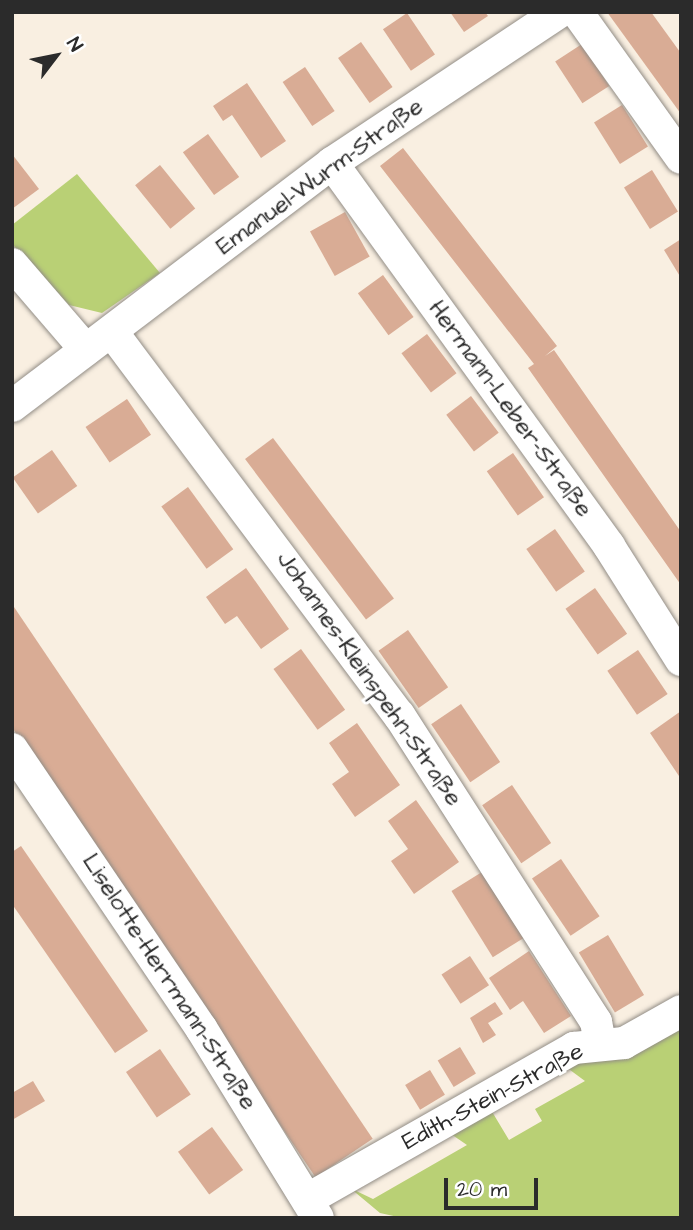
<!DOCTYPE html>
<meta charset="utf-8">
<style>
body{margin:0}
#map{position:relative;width:693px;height:1230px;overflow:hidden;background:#f9efe1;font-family:"Architects Daughter",sans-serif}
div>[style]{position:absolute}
.green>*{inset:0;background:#b9d075}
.building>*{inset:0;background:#d9ac95;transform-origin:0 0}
.roads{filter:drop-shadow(0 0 2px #928d86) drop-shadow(0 0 2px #928d86)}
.minor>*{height:32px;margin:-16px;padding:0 16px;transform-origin:16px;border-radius:16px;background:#fff}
span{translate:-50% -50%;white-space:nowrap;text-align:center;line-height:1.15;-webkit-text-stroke:6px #fff;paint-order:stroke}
.street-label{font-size:24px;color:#2b2b2b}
.frame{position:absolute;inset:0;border:14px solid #2b2b2b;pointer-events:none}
.north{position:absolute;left:21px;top:21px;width:70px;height:70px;-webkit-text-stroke:5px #fff;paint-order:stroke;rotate:58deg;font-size:19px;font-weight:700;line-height:28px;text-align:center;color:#2b2b2b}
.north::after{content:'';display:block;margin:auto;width:24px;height:32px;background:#2b2b2b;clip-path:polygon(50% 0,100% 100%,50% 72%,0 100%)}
.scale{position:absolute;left:444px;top:1178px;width:94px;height:32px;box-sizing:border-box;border:4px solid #2b2b2b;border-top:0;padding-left:9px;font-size:21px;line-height:24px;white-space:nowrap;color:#2b2b2b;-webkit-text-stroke:5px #fff;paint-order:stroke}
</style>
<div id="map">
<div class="green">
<div style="clip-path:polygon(77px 174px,160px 273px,102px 313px,69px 305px,12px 244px,12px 225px)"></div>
<div style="clip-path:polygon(681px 1028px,681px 1218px,398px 1217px,380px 1213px,350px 1188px,373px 1199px,467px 1145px,448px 1132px,491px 1110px,509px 1140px,542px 1121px,535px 1109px,585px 1081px,566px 1067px)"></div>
</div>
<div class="building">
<div style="clip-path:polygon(450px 12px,485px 12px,488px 16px,464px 32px)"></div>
<div style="clip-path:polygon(607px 12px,651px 12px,680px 52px,681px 114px)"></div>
<div style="left:407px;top:13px;width:50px;height:29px;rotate:56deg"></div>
<div style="left:361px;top:42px;width:55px;height:28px;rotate:55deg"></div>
<div style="left:582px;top:44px;width:50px;height:32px;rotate:57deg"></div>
<div style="left:305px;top:67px;width:53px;height:27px;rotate:56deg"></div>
<div style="clip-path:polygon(247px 83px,286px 141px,261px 158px,232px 115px,223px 121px,213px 106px)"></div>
<div style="left:622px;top:105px;width:49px;height:33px;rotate:58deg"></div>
<div style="left:208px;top:134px;width:53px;height:31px;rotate:54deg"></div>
<div style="clip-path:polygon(403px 148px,557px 346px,545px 356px,554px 350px,681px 532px,681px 585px,528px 368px,534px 364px,380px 166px)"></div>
<div style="clip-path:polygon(12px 154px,39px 189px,12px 209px)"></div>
<div style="left:160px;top:165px;width:56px;height:32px;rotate:51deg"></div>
<div style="left:652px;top:170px;width:49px;height:33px;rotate:58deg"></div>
<div style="left:345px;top:212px;width:51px;height:40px;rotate:61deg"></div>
<div style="clip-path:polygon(681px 239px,681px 278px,664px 250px)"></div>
<div style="left:383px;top:275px;width:52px;height:31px;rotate:54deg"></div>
<div style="left:427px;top:334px;width:49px;height:32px;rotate:53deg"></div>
<div style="left:471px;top:396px;width:46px;height:31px;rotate:53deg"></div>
<div style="left:127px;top:399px;width:43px;height:50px;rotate:56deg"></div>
<div style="left:273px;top:438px;width:201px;height:35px;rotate:53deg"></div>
<div style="left:52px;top:450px;width:44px;height:48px;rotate:55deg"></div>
<div style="left:513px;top:453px;width:54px;height:32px;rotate:55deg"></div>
<div style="left:188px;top:487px;width:77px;height:33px;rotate:54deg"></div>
<div style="left:555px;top:529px;width:52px;height:35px;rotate:55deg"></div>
<div style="clip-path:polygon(246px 568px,289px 629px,261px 649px,237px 616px,225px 624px,206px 597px)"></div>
<div style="left:595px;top:588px;width:56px;height:36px;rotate:55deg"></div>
<div style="left:12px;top:604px;width:645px;height:69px;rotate:56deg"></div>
<div style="left:408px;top:630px;width:70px;height:36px;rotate:55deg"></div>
<div style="left:301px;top:649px;width:75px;height:34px;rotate:54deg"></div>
<div style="left:638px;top:650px;width:53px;height:37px;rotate:56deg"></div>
<div style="left:461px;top:704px;width:70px;height:36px;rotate:56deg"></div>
<div style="clip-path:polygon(681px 711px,681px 779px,650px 733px)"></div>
<div style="clip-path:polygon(357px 723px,400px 785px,355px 817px,332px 784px,349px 772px,329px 743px)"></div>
<div style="left:512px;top:785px;width:70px;height:36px;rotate:56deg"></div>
<div style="clip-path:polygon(416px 800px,459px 862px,414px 894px,391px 861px,408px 849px,388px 821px)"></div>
<div style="clip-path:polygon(21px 846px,148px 1031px,115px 1053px,12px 904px,12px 852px)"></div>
<div style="left:561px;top:859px;width:69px;height:35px;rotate:56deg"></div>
<div style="left:482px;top:872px;width:78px;height:36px;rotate:58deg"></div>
<div style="left:608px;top:935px;width:70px;height:34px;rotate:59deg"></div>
<div style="clip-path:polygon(529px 951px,571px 1016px,544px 1033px,523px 1001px,510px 1010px,489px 978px)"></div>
<div style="left:470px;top:956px;width:35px;height:34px;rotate:57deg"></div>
<div style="clip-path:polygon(495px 1002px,503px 1014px,488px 1023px,496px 1035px,483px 1043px,470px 1018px)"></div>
<div style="left:460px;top:1047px;width:31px;height:26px;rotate:59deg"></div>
<div style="left:160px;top:1049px;width:55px;height:41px;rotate:56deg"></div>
<div style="left:430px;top:1070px;width:29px;height:29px;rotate:59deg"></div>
<div style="clip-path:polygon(33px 1081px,45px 1101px,12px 1120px,12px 1093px)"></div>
<div style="left:212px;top:1127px;width:53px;height:42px;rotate:54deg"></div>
</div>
<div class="roads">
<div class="minor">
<div style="left:577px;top:12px;width:179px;rotate:54.5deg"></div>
<div style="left:332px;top:163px;width:473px;rotate:54.1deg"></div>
<div style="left:609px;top:546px;width:135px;rotate:57.7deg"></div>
<div style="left:12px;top:264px;width:113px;rotate:49.3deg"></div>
<div style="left:112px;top:332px;width:479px;rotate:53.2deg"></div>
<div style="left:399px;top:715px;width:365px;rotate:57.3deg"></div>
<div style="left:596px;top:1022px;width:21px;rotate:79deg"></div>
<div style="left:12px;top:406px;width:402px;rotate:-37.2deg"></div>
<div style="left:332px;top:163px;width:273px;rotate:-33.6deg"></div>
<div style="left:12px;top:749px;width:337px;rotate:55.9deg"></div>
<div style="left:201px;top:1028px;width:223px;rotate:58.4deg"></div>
<div style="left:310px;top:1198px;width:304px;rotate:-29.6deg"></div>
<div style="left:574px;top:1048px;width:50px;rotate:-5.7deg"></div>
<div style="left:624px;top:1043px;width:65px;rotate:-29.3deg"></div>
</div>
</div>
<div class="street-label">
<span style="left:320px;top:177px;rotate:-36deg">Emanuel-Wurm-Straße</span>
<span style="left:510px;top:409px;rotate:54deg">Hermann-Leber-Straße</span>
<span style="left:369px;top:679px;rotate:55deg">Johannes-Kleinspehn-Straße</span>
<span style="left:169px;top:982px;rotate:57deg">Liselotte-Herrmann-Straße</span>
<span style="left:493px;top:1097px;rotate:-28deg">Edith-Stein-Straße</span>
</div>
<div class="frame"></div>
<div class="north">N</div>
<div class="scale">20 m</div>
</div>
